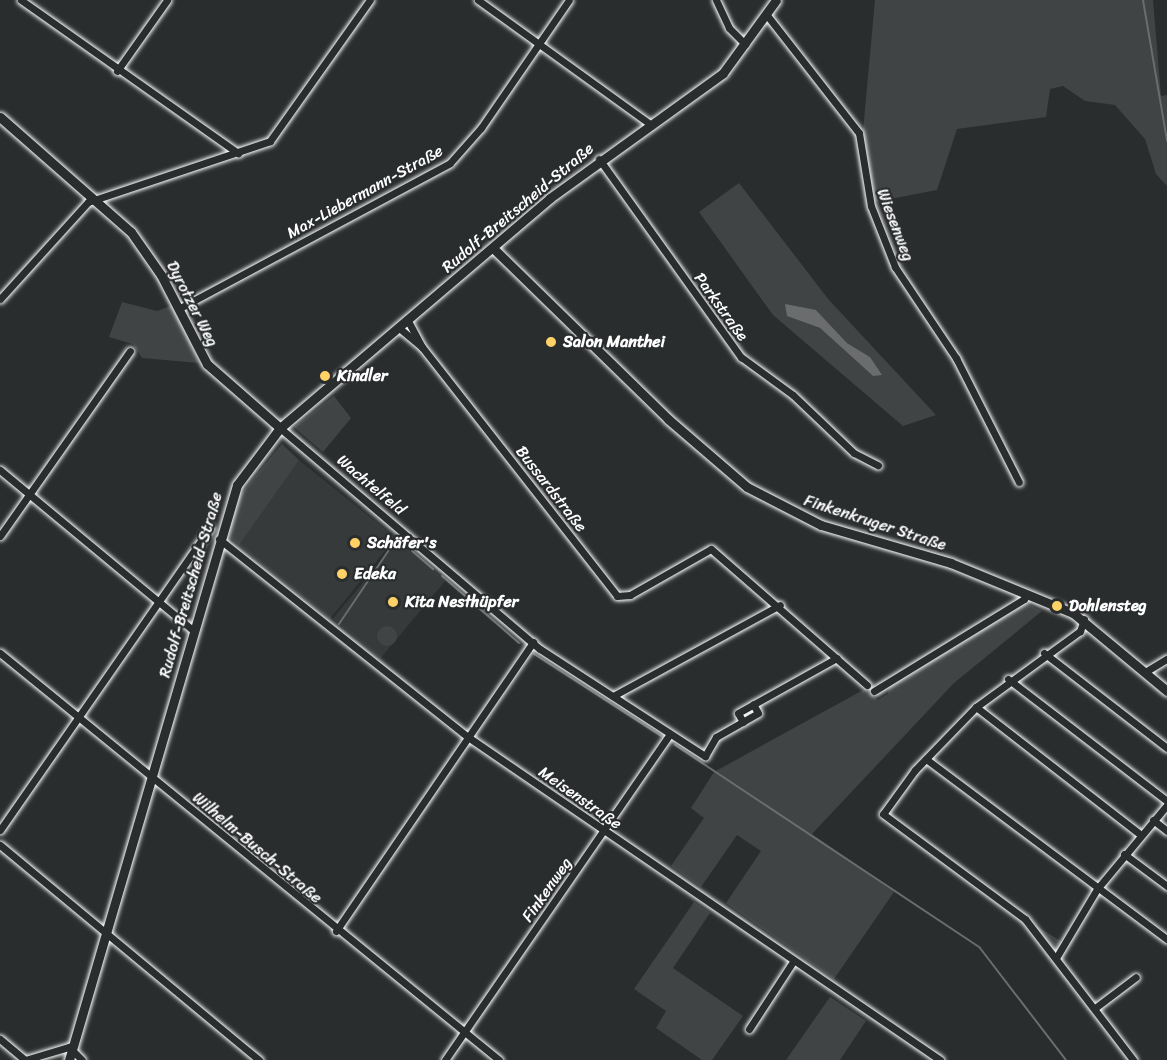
<!DOCTYPE html>
<meta charset="utf-8">
<style>
body{margin:0}
#map{position:relative;width:1167px;height:1060px;overflow:hidden;background:#2a2d2e;font-family:Sriracha,sans-serif}
div>[style]{position:absolute}
.built>*{inset:0;background:#373a3b;transform-origin:0 0}
.green>*{inset:0;background:#414445}
.round{border-radius:50%}
.water>*{inset:0;background:#6a6c6d}
.stream>*{height:2px;margin:-1px;padding:0 1px;transform-origin:1px;border-radius:1px;background:#6a6c6d}
.roads{filter:drop-shadow(0 0 2px #fff) drop-shadow(0 0 2px #fff)}
.minor>*{height:7px;margin:-3.5px;padding:0 3.5px;transform-origin:3.5px;border-radius:3.5px;background:#2a2d2e}
.tertiary>*{height:9px;margin:-4.5px;padding:0 4.5px;transform-origin:4.5px;border-radius:4.5px;background:#2a2d2e}
.dots>*{width:16px;height:16px;translate:-50% -50%;box-sizing:border-box;border:3px solid #2a2d2e;border-radius:50%}
span{translate:-50% -50%;white-space:nowrap;text-align:center;line-height:1.15;-webkit-text-stroke:4.5px #2a2d2e;paint-order:stroke}
.street-label{font-size:16px;color:#fff}
.poi-label{font-size:16px;color:#fff;font-weight:700}
.left{translate:0 -50%;text-align:left}
</style>
<div id="map">
<div class="built">
<div style="left:299px;top:460px;width:124px;height:104px;rotate:39deg"></div>
<div style="left:398px;top:541px;width:62px;height:101px;rotate:40deg"></div>
</div>
<div class="green">
<div style="clip-path:polygon(875px 0,1153px 0,1161px 96px,1167px 95px,1167px 186px,1156px 174px,1145px 139px,1115px 105px,1085px 101px,1063px 86px,1050px 89px,1046px 117px,957px 129px,937px 190px,874px 202px,863px 131px)"></div>
<div style="clip-path:polygon(evenodd,739px 183px,829px 300px,936px 415px,903px 426px,773px 315px,699px 212px,739px 183px,816px 310px,847px 343px,870px 357px,873px 376px,820px 328px,788px 316px,816px 310px)"></div>
<div style="clip-path:polygon(122px 302px,157px 311px,173px 305px,199px 363px,142px 358px,133px 344px,109px 337px)"></div>
<div style="clip-path:polygon(334px 396px,351px 418px,323px 452px,294px 427px)"></div>
<div style="clip-path:polygon(282px 444px,299px 460px,239px 545px,228px 536px,236px 500px)"></div>
<div style="clip-path:polygon(1025px 603px,1042px 611px,954px 683px,812px 834px,894px 892px,834px 979px,726px 903px,761px 851px,737px 835px,701px 887px,671px 866px,704px 818px,691px 808px,714px 772px,865px 689px,878px 700px,888px 694px,890px 681px)"></div>
<div class="round" style="left:377px;top:626px;width:20px;height:20px"></div>
<div style="clip-path:polygon(694px 902px,710px 913px,673px 968px,743px 1016px,712px 1060px,702px 1060px,656px 1028px,666px 1011px,634px 989px)"></div>
<div style="clip-path:polygon(1025px 919px,1064px 943px,1056px 958px)"></div>
<div style="clip-path:polygon(830px 997px,866px 1021px,840px 1060px,786px 1060px)"></div>
</div>
<div class="water">
<div style="clip-path:polygon(785px 304px,816px 310px,847px 343px,870px 357px,882px 375px,873px 376px,820px 328px,787px 316px)"></div>
</div>
<div class="stream">
<div style="left:1143px;top:0;width:143px;rotate:80.3deg"></div>
<div style="left:412px;top:551px;width:28px;rotate:41deg"></div>
<div style="left:442px;top:576px;width:102px;rotate:41deg"></div>
<div style="left:339px;top:624px;width:104px;rotate:-56deg"></div>
<div style="left:397px;top:538px;width:10px;rotate:45deg"></div>
<div style="left:534px;top:654px;width:151px;rotate:32.8deg"></div>
<div style="left:675px;top:745px;width:366px;rotate:33.6deg"></div>
<div style="left:980px;top:948px;width:141px;rotate:52.5deg"></div>
</div>
<div class="roads">
<div class="minor">
<div style="left:21px;top:0;width:266px;rotate:35.2deg"></div>
<div style="left:478px;top:0;width:212px;rotate:35.8deg"></div>
<div style="left:716px;top:0;width:31px;rotate:65deg"></div>
<div style="left:729px;top:28px;width:23px;rotate:45deg"></div>
<div style="left:766px;top:14px;width:151px;rotate:52deg"></div>
<div style="left:859px;top:133px;width:74px;rotate:80.7deg"></div>
<div style="left:871px;top:206px;width:66px;rotate:68.5deg"></div>
<div style="left:895px;top:267px;width:110px;rotate:56.2deg"></div>
<div style="left:956px;top:358px;width:139px;rotate:63.1deg"></div>
<div style="left:117px;top:71px;width:87px;rotate:-54.8deg"></div>
<div style="left:599px;top:159px;width:244px;rotate:54.4deg"></div>
<div style="left:741px;top:357px;width:64px;rotate:36.2deg"></div>
<div style="left:793px;top:395px;width:84px;rotate:43.6deg"></div>
<div style="left:854px;top:453px;width:27px;rotate:27deg"></div>
<div style="left:0;top:299px;width:131px;rotate:-47.8deg"></div>
<div style="left:88px;top:202px;width:192px;rotate:-18.5deg"></div>
<div style="left:270px;top:141px;width:173px;rotate:-54.7deg"></div>
<div style="left:180px;top:308px;width:306px;rotate:-28.2deg"></div>
<div style="left:450px;top:163px;width:47px;rotate:-48.5deg"></div>
<div style="left:481px;top:128px;width:155px;rotate:-55.5deg"></div>
<div style="left:407px;top:319px;width:32px;rotate:62deg"></div>
<div style="left:422px;top:347px;width:316px;rotate:51.9deg"></div>
<div style="left:617px;top:596px;width:13px;rotate:-4deg"></div>
<div style="left:630px;top:595px;width:93px;rotate:-29.6deg"></div>
<div style="left:711px;top:549px;width:207px;rotate:41.1deg"></div>
<div style="left:398px;top:327px;width:31px;rotate:40deg"></div>
<div style="left:280px;top:428px;width:341px;rotate:40.4deg"></div>
<div style="left:540px;top:649px;width:197px;rotate:33deg"></div>
<div style="left:705px;top:756px;width:22px;rotate:-60deg"></div>
<div style="left:716px;top:737px;width:48px;rotate:-29.7deg"></div>
<div style="left:758px;top:713px;width:10px;rotate:-119deg"></div>
<div style="left:0;top:470px;width:251px;rotate:39.7deg"></div>
<div style="left:0;top:536px;width:226px;rotate:-54.9deg"></div>
<div style="left:219px;top:539px;width:318px;rotate:38.5deg"></div>
<div style="left:468px;top:737px;width:572px;rotate:34.38deg"></div>
<div style="left:1084px;top:619px;width:13px;rotate:108deg"></div>
<div style="left:1080px;top:631px;width:129px;rotate:143.8deg"></div>
<div style="left:976px;top:707px;width:88px;rotate:134.1deg"></div>
<div style="left:915px;top:770px;width:54px;rotate:126deg"></div>
<div style="left:883px;top:814px;width:177px;rotate:36.5deg"></div>
<div style="left:1025px;top:919px;width:178px;rotate:52.5deg"></div>
<div style="left:0;top:653px;width:644px;rotate:39.2deg"></div>
<div style="left:1044px;top:653px;width:155px;rotate:37.7deg"></div>
<div style="left:1145px;top:672px;width:26px;rotate:-31deg"></div>
<div style="left:1008px;top:679px;width:200px;rotate:37.5deg"></div>
<div style="left:874px;top:691px;width:176px;rotate:-31.5deg"></div>
<div style="left:1024px;top:599px;width:6px;rotate:-72deg"></div>
<div style="left:613px;top:696px;width:190px;rotate:-28.6deg"></div>
<div style="left:976px;top:707px;width:207px;rotate:37.8deg"></div>
<div style="left:743px;top:722px;width:10px;rotate:-119deg"></div>
<div style="left:738px;top:713px;width:113px;rotate:-29.1deg"></div>
<div style="left:926px;top:759px;width:301px;rotate:36.8deg"></div>
<div style="left:1153px;top:820px;width:18px;rotate:38deg"></div>
<div style="left:0;top:830px;width:368px;rotate:-55.2deg"></div>
<div style="left:0;top:845px;width:337px;rotate:39.7deg"></div>
<div style="left:1124px;top:854px;width:54px;rotate:36.7deg"></div>
<div style="left:336px;top:931px;width:350px;rotate:-55.7deg"></div>
<div style="left:1056px;top:958px;width:80px;rotate:-59.3deg"></div>
<div style="left:1097px;top:889px;width:109px;rotate:-50.2deg"></div>
<div style="left:1095px;top:1008px;width:51px;rotate:-37.1deg"></div>
<div style="left:749px;top:1029px;width:82px;rotate:-56.9deg"></div>
<div style="left:0;top:1039px;width:33px;rotate:40deg"></div>
<div style="left:25px;top:1060px;width:46px;rotate:-16.5deg"></div>
<div style="left:69px;top:1047px;width:18px;rotate:45deg"></div>
<div style="left:445px;top:1060px;width:396px;rotate:-55.4deg"></div>
</div>
<div class="tertiary">
<div style="left:0;top:117px;width:174px;rotate:41.3deg"></div>
<div style="left:131px;top:232px;width:52px;rotate:55.1deg"></div>
<div style="left:161px;top:275px;width:100px;rotate:62.7deg"></div>
<div style="left:207px;top:364px;width:97px;rotate:41.2deg"></div>
<div style="left:493px;top:248px;width:245px;rotate:44.3deg"></div>
<div style="left:668px;top:419px;width:104px;rotate:40.7deg"></div>
<div style="left:747px;top:487px;width:83px;rotate:27.2deg"></div>
<div style="left:821px;top:525px;width:135px;rotate:16.3deg"></div>
<div style="left:951px;top:563px;width:132px;rotate:22.3deg"></div>
<div style="left:1073px;top:613px;width:122px;rotate:39.7deg"></div>
<div style="left:69px;top:1060px;width:599px;rotate:-73.71deg"></div>
<div style="left:237px;top:485px;width:71px;rotate:-53deg"></div>
<div style="left:280px;top:428px;width:355px;rotate:-40.4deg"></div>
<div style="left:550px;top:198px;width:213px;rotate:-35.8deg"></div>
<div style="left:723px;top:73px;width:90px;rotate:-54deg"></div>
</div>
</div>
<div class="dots">
<div style="left:551px;top:342px;background:#ffd166"></div>
<div style="left:325px;top:376px;background:#ffd166"></div>
<div style="left:355px;top:543px;background:#ffd166"></div>
<div style="left:342px;top:574px;background:#ffd166"></div>
<div style="left:393px;top:602px;background:#ffd166"></div>
<div style="left:1057px;top:606px;background:#ffd166"></div>
</div>
<div class="street-label">
<span style="left:365px;top:192px;rotate:-29deg">Max-Liebermann-Straße</span>
<span style="left:518px;top:208px;rotate:-40deg">Rudolf-Breitscheid-Straße</span>
<span style="left:895px;top:225px;rotate:69deg">Wiesenweg</span>
<span style="left:192px;top:304px;rotate:63deg">Dyrotzer Weg</span>
<span style="left:721px;top:307px;rotate:54deg">Parkstraße</span>
<span style="left:371px;top:485px;rotate:40deg">Wachtelfeld</span>
<span style="left:551px;top:489px;rotate:52deg">Bussardstraße</span>
<span style="left:875px;top:523px;rotate:18deg">Finkenkruger Straße</span>
<span style="left:191px;top:585px;rotate:-74deg">Rudolf-Breitscheid-Straße</span>
<span style="left:580px;top:798px;rotate:35deg">Meisenstraße</span>
<span style="left:257px;top:848px;rotate:40deg">Wilhelm-Busch-Straße</span>
<span style="left:547px;top:890px;rotate:-55deg">Finkenweg</span>
</div>
<div class="poi-label">
<span class="left" style="left:563px;top:342px">Salon Manthei</span>
<span class="left" style="left:337px;top:376px">Kindler</span>
<span class="left" style="left:367px;top:543px">Schäfer's</span>
<span class="left" style="left:354px;top:574px">Edeka</span>
<span class="left" style="left:405px;top:602px">Kita Nesthüpfer</span>
<span class="left" style="left:1069px;top:606px">Dohlensteg</span>
</div>
</div>
